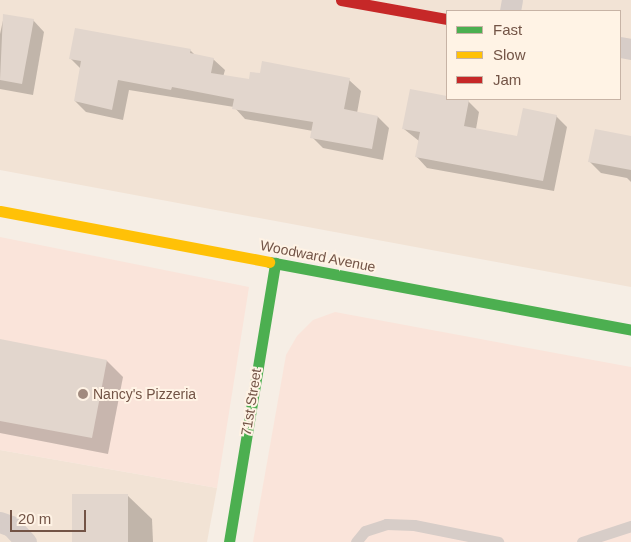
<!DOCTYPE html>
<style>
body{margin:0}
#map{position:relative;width:631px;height:542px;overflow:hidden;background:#f6eee5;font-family:Helvetica,sans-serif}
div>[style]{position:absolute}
.residential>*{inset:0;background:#f2e3d5}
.commercial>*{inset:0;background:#fae4da}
.shadow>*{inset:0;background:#0003}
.building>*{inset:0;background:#e2d6cd;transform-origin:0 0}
.lane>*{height:11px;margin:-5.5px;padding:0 5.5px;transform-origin:5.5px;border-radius:5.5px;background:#d7cdc8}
.street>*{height:21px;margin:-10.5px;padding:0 10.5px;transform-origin:10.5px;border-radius:10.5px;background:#d7cdc8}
.fast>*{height:11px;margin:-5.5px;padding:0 5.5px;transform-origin:5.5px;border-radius:5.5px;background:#4caf50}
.slow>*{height:11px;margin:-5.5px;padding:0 5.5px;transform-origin:5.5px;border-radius:5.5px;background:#ffc107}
.jam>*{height:11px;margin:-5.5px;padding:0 5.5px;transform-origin:5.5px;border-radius:5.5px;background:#c62828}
.dots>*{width:14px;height:14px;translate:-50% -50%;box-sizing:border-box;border:2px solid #fff3e5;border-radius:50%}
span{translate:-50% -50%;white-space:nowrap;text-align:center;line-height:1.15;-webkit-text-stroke:4px #fff3e5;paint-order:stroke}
.street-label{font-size:14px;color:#735446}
.poi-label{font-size:14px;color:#735446}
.left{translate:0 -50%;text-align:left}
.legend{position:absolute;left:446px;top:10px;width:175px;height:90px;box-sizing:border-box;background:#fff3e5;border:1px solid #c7b3a5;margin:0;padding:6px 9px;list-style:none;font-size:15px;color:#735446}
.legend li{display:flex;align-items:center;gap:10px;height:25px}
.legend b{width:25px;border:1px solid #c7b3a5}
.scale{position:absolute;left:10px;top:510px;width:76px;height:22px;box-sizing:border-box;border:2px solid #735446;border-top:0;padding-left:6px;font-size:15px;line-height:18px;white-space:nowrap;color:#735446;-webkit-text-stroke:4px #fff3e5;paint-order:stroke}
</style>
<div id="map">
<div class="residential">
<div style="clip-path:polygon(evenodd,0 0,631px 0,631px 287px,0 170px,0 0,447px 11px,620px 11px,620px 99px,447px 99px,447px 11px)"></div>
<div style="clip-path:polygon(0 450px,217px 488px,207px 542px,0 542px)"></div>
</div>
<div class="commercial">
<div style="clip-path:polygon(0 237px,249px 287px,217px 488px,0 450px)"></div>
<div style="clip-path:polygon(335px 312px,631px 367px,631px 542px,253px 542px,286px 355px,297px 336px,313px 320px)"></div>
</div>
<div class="shadow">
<div style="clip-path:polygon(4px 16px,33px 20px,44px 32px,33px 95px,0 89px,0 34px)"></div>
<div style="clip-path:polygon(190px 50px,195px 55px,213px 59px,225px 70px,223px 77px,250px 81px,349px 80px,361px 91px,357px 113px,378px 117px,389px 128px,383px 160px,323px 148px,312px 137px,313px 131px,245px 119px,234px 107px,129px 90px,123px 120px,86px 112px,75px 101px,81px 69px,70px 58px)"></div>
<div style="clip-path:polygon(411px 90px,468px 101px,479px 112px,476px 129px,518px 137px,556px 116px,567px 127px,554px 191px,427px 168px,416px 156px,419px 141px,404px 129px)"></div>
<div style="clip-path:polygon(631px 137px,631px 182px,627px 178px,601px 173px,590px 162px)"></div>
<div style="clip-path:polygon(0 340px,107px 361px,123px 377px,108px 454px,0 433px)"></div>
<div style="clip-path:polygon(127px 495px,152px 519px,153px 542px,73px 542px)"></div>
</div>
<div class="building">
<div style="clip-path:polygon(3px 14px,34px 19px,22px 84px,0 80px)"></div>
<div style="clip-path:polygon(75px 28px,191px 49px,190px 53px,214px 58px,211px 73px,249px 79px,250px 72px,260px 73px,262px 61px,350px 78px,344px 109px,378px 116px,372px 149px,310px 138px,313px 122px,232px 109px,234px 99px,172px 87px,171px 90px,118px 80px,112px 110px,74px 101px,81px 61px,69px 59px)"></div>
<div style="clip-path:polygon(410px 89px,447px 96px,447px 99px,469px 100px,464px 126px,517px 136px,523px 108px,557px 115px,543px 181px,415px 157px,420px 132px,402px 129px)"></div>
<div style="clip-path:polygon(595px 129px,631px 136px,631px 170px,588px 162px)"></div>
<div style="clip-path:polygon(0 339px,107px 360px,92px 438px,0 421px)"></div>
<div style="left:72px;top:494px;width:56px;height:48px"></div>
</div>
<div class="lane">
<div style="left:356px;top:542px;width:14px;rotate:-51deg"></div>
<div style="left:365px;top:531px;width:22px;rotate:-18deg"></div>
<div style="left:386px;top:524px;width:28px;rotate:2deg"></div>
<div style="left:414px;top:525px;width:86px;rotate:11.4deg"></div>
<div style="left:582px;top:542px;width:52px;rotate:-18.1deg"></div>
</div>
<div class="street">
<div style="left:510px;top:11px;width:11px;rotate:-80deg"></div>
<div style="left:620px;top:47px;width:11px;rotate:10deg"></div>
<div style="left:0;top:522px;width:12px;rotate:20deg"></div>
<div style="left:11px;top:526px;width:22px;rotate:47deg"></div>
</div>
<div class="fast">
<div style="left:269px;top:262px;width:368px;rotate:10.6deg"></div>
<div style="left:229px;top:542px;width:283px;rotate:-80.6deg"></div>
</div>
<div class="slow">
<div style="left:0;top:211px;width:274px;rotate:10.7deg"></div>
</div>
<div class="jam">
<div style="left:341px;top:0;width:108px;rotate:10.2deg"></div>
</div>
<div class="dots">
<div style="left:83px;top:394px;background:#a18a7e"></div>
</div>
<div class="street-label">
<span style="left:318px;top:256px;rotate:11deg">Woodward Avenue</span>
<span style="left:251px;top:402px;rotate:-81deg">71st Street</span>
</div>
<div class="poi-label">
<span class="left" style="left:93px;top:394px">Nancy's Pizzeria</span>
</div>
<ul class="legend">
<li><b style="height:6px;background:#4caf50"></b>Fast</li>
<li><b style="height:6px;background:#ffc107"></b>Slow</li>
<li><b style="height:6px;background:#c62828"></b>Jam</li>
</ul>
<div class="scale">20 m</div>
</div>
